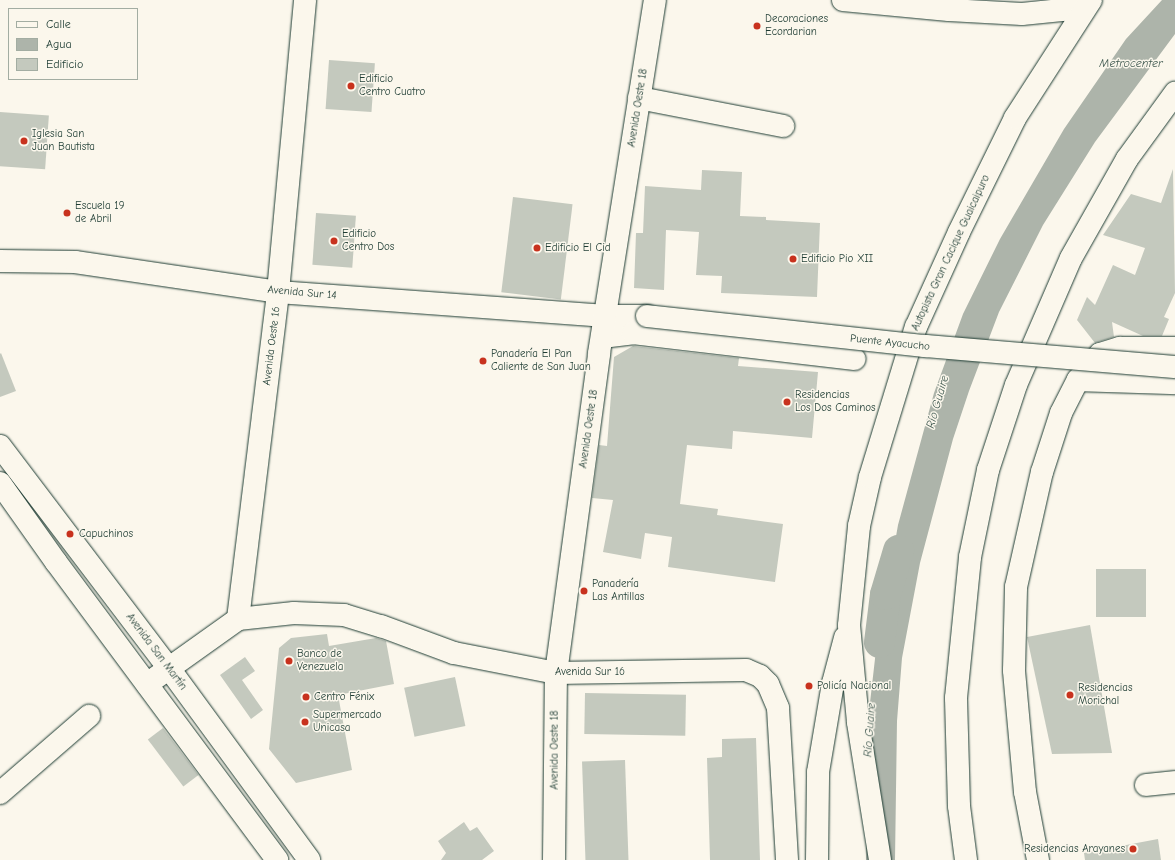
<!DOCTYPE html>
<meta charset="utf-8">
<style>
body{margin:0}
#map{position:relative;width:1175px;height:860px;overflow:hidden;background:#fbf7ec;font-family:"Comic Neue",sans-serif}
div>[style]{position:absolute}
.water>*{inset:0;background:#adb4aa}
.river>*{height:31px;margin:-15.5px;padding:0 15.5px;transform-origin:15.5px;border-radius:15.5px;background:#adb4aa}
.building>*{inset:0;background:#c4c9be;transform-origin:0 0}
.roads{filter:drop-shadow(0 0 1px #1f3d34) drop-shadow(0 0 1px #1f3d34)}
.minor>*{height:22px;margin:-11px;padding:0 11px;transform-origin:11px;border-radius:11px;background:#fbf7ec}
.major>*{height:22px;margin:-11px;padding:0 11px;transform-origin:11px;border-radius:11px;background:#fbf7ec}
.highway>*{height:22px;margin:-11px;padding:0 11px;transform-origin:11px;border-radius:11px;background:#fbf7ec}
.bridges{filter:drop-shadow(0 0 1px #1f3d34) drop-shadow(0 0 1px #1f3d34)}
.minor-bridge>*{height:22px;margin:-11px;padding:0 11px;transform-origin:11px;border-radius:11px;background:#fbf7ec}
.dots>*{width:11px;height:11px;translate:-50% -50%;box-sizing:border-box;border:2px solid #fbf7ec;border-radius:50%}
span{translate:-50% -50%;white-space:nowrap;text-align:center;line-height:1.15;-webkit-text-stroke:3px #fbf7ec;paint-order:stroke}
.poi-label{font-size:11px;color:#1f3d34}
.left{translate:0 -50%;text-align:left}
.right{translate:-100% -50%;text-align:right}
.street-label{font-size:11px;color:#1f3d34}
.water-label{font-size:12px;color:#425b52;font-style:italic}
.legend{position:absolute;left:8px;top:8px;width:130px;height:72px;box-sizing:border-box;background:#fbf7ec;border:1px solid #a3ada2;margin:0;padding:5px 7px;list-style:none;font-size:12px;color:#1f3d34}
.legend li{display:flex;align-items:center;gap:8px;height:20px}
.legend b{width:20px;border:1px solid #a3ada2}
</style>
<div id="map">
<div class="water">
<div style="clip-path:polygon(1162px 0,1175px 0,1175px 34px,1095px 142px,1043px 225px,999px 312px,969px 391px,953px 439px,920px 563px,902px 658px,897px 721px,895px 860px,866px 860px,867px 729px,876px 650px,898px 525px,934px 393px,963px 314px,1000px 239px,1064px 129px,1126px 39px)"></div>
</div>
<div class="river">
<div style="left:879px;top:642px;width:48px;rotate:-82.9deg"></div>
<div style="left:885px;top:594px;width:46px;rotate:-73.5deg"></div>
</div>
<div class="building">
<div style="left:329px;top:60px;width:46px;height:49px;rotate:4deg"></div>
<div style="left:0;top:112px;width:49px;height:54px;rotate:4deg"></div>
<div style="clip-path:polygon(1173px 169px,1175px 293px,1164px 317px,1169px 319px,1162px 336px,1143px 336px,1112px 322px,1114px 337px,1095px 343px,1077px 320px,1087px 297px,1095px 305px,1113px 265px,1135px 275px,1145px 248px,1103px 235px,1131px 194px,1161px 203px)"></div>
<div style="clip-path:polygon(702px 170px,742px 172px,740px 216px,766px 217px,766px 220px,820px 223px,817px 297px,721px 293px,722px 276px,696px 275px,699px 232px,666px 230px,664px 290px,634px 288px,636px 233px,643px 233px,645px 186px,701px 190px)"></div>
<div style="left:513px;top:197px;width:60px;height:96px;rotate:7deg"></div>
<div style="left:316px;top:213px;width:40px;height:52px;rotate:4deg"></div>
<div style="clip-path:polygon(633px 346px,739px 358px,738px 366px,818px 372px,812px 438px,733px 431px,732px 449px,687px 445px,680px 504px,718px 509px,717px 515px,783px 524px,775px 582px,668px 567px,672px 537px,645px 533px,641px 559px,603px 552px,613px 500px,592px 498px,599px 445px,607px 446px,614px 357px)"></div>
<div style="clip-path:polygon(1px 353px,16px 391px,0 397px,0 354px)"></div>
<div style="left:1096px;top:569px;width:50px;height:48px"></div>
<div style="clip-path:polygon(1090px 625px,1112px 753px,1052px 754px,1027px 637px)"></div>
<div style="clip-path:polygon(327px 634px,329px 646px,376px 638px,386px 641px,394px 684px,338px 695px,352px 770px,296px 783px,269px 749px,279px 648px,291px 638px)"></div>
<div style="clip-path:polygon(245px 657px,255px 671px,242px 680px,263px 710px,251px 719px,220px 675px)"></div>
<div style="left:455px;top:677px;width:50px;height:52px;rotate:78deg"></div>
<div style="left:585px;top:693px;width:101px;height:41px;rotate:1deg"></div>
<div style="left:163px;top:728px;width:59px;height:19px;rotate:53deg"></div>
<div style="clip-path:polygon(756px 738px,760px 860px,710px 860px,707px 758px,722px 757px,722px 739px)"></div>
<div style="left:625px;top:760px;width:100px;height:43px;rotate:88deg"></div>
<div style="clip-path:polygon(464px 822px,470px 831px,477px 827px,494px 851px,482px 860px,441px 860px,446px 853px,438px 841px)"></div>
<div style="clip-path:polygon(1158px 839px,1161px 860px,1085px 860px,1084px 853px)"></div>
</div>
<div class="roads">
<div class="minor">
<div style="left:843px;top:0;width:106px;rotate:5.4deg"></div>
<div style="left:639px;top:98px;width:147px;rotate:11deg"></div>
<div style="left:0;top:261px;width:75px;rotate:0.8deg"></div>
<div style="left:75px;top:262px;width:205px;rotate:8.4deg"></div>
<div style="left:278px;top:292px;width:329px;rotate:4.2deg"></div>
<div style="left:606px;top:316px;width:41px"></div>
<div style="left:602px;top:337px;width:31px;rotate:-7deg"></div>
<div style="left:633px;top:333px;width:223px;rotate:6.7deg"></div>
<div style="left:1078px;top:380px;width:97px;rotate:1.8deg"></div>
<div style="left:238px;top:619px;width:329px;rotate:-83deg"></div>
<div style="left:278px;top:292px;width:293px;rotate:-84.7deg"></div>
<div style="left:147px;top:684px;width:112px;rotate:-35.5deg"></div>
<div style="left:238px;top:619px;width:56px;rotate:-6.1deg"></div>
<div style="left:294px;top:613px;width:50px;rotate:2.3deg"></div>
<div style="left:344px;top:615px;width:39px;rotate:17deg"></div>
<div style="left:381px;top:626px;width:78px;rotate:20.3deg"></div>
<div style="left:454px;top:653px;width:104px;rotate:11.1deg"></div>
<div style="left:556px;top:673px;width:190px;rotate:-0.9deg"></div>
<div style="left:746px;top:670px;width:15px;rotate:23deg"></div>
<div style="left:760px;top:676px;width:11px;rotate:45deg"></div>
<div style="left:768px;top:684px;width:26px;rotate:67deg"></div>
<div style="left:778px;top:708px;width:152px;rotate:86.6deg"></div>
<div style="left:1146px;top:785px;width:29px;rotate:-6deg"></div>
<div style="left:0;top:793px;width:118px;rotate:-40.9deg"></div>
<div style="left:554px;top:860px;width:187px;rotate:-89.4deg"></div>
<div style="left:556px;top:673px;width:323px;rotate:-82.3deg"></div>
<div style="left:599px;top:353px;width:357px;rotate:-81deg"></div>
<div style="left:1038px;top:860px;width:69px;rotate:-100.8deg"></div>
<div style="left:1025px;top:792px;width:122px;rotate:-95.2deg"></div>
<div style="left:1014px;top:670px;width:83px;rotate:-88.6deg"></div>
<div style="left:1016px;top:587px;width:118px;rotate:-77.3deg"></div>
<div style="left:1042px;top:472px;width:62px;rotate:-72.1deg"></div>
<div style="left:1061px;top:413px;width:37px;rotate:-63deg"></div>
<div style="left:1078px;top:380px;width:34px;rotate:-50deg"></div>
<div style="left:1100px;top:354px;width:21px;rotate:-17deg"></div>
<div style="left:1120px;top:348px;width:55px"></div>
</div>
<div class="major">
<div style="left:0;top:446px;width:278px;rotate:52.8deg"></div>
<div style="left:168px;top:667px;width:239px;rotate:53.8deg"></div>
<div style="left:0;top:483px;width:97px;rotate:54.7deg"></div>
<div style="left:56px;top:562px;width:371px;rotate:53.4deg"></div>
</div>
<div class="highway">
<div style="left:949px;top:10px;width:73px;rotate:3.1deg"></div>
<div style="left:1022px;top:14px;width:40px;rotate:-5.7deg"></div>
<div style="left:1062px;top:10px;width:26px;rotate:-13deg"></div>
<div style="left:817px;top:860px;width:88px;rotate:-89.3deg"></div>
<div style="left:818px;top:772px;width:90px;rotate:-80.4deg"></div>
<div style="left:833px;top:683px;width:47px;rotate:-75.1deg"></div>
<div style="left:880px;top:860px;width:140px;rotate:-99.1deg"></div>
<div style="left:858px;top:722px;width:97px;rotate:-95.3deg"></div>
<div style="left:849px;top:625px;width:100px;rotate:-84.2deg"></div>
<div style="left:859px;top:526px;width:50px;rotate:-77.3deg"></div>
<div style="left:870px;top:477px;width:157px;rotate:-73deg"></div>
<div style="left:916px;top:327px;width:104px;rotate:-65.6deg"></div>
<div style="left:959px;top:232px;width:127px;rotate:-63.8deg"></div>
<div style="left:1015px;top:118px;width:140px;rotate:-57.2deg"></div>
<div style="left:966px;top:860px;width:54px;rotate:-97.4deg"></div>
<div style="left:959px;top:806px;width:108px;rotate:-91.6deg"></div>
<div style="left:956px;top:698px;width:142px;rotate:-84.3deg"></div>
<div style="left:970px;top:557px;width:89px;rotate:-78.3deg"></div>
<div style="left:988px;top:470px;width:89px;rotate:-71.8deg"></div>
<div style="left:1016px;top:385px;width:138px;rotate:-66.6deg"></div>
<div style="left:1071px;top:258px;width:114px;rotate:-60.5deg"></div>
<div style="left:1127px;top:159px;width:82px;rotate:-54deg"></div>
</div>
</div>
<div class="bridges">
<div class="minor-bridge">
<div style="left:647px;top:316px;width:280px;rotate:6.2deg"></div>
<div style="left:925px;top:346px;width:251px;rotate:4.8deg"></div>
</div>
</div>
<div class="dots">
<div style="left:757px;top:26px;background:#c8321e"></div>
<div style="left:351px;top:86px;background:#c8321e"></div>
<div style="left:24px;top:141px;background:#c8321e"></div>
<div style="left:67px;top:213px;background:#c8321e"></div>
<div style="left:334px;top:241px;background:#c8321e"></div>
<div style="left:537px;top:248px;background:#c8321e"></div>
<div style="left:793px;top:259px;background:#c8321e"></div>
<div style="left:483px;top:361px;background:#c8321e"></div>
<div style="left:787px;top:402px;background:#c8321e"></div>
<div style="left:70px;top:534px;background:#c8321e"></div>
<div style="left:584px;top:591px;background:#c8321e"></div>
<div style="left:289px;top:661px;background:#c8321e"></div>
<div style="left:809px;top:686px;background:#c8321e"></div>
<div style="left:1070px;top:695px;background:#c8321e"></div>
<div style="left:306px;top:697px;background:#c8321e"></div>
<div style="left:305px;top:722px;background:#c8321e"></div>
<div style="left:1133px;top:849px;background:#c8321e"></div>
</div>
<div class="poi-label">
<span class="left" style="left:765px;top:26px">Decoraciones<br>Ecordarian</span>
<span class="left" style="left:359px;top:86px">Edificio<br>Centro Cuatro</span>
<span class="left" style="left:32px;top:141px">Iglesia San<br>Juan Bautista</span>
<span class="left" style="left:75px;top:213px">Escuela 19<br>de Abril</span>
<span class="left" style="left:342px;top:241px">Edificio<br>Centro Dos</span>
<span class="left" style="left:545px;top:248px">Edificio El Cid</span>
<span class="left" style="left:801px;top:259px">Edificio Pio XII</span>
<span class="left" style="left:491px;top:361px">Panadería El Pan<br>Caliente de San Juan</span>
<span class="left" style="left:795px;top:402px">Residencias<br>Los Dos Caminos</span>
<span class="left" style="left:79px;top:534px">Capuchinos</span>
<span class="left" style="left:592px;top:591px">Panadería<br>Las Antillas</span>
<span class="left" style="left:297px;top:661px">Banco de<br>Venezuela</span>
<span class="left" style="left:817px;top:686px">Policía Nacional</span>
<span class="left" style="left:1078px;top:695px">Residencias<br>Morichal</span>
<span class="left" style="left:314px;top:697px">Centro Fénix</span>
<span class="left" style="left:313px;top:722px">Supermercado<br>Unicasa</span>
<span class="right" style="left:1125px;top:849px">Residencias Arayanes</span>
</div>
<div class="street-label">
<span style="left:638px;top:108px;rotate:-81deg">Avenida Oeste 18</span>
<span style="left:951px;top:253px;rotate:-65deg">Autopista Gran Cacique Guaicaipuro</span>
<span style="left:302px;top:293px;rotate:5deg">Avenida Sur 14</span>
<span style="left:890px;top:343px;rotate:6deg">Puente Ayacucho</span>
<span style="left:272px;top:346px;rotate:-83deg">Avenida Oeste 16</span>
<span style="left:589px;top:429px;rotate:-82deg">Avenida Oeste 18</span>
<span style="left:156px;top:652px;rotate:53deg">Avenida San Martín</span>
<span style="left:590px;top:672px">Avenida Sur 16</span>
<span style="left:555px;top:750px;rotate:-90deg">Avenida Oeste 18</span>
</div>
<div class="water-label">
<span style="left:1131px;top:64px">Metrocenter</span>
<span style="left:938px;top:402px;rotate:-74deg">Río Guaire</span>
<span style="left:870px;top:730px;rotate:-86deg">Río Guaire</span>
</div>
<ul class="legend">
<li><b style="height:5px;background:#fbf7ec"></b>Calle</li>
<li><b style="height:11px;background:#adb4aa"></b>Agua</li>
<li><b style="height:11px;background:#c4c9be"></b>Edificio</li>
</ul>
</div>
